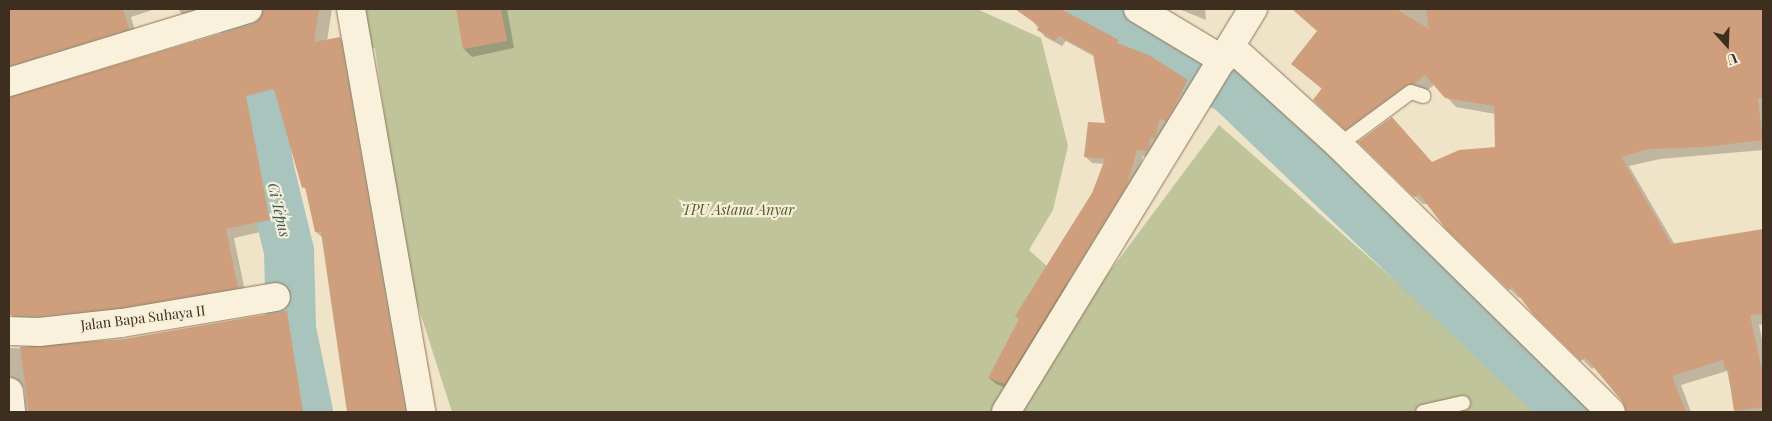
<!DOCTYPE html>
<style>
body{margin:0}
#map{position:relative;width:1772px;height:421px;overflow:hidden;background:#f0e4c8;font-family:"Playfair Display",serif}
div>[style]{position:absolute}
.cemetery>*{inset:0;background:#bfc49a}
.shadow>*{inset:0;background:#0003}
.river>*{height:50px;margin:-25px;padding:0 25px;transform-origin:25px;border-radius:25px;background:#a9c4bc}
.building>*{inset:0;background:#cf9f7d}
.roads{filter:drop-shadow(0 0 1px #8d765c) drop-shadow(0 0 1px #8d765c)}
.lane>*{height:14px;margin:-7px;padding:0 7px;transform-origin:7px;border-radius:7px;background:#faf1dc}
.street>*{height:28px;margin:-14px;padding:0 14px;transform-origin:14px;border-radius:14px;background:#faf1dc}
span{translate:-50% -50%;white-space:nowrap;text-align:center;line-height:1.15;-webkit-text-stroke:4.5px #f7eed8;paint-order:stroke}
.park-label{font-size:14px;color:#4d5a26;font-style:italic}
.street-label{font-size:14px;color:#3d2e20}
.water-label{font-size:15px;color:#2f5d5a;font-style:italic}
.frame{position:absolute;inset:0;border:10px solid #3d2e20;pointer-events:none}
.north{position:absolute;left:1702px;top:20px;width:50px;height:50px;-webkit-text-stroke:4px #f7eed8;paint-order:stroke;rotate:160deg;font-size:14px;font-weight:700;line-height:20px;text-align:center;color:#3d2e20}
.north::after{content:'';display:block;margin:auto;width:18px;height:22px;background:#3d2e20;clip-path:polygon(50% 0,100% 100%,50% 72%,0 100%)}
</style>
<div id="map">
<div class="cemetery">
<div style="clip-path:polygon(348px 9px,977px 9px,1041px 38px,1068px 146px,1053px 210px,1029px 250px,1087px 302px,1219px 125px,1544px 412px,452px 412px,369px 153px,388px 142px,375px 48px,354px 44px)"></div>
</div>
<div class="shadow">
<div style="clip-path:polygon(9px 9px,155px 9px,131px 17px,137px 38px,9px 81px)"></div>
<div style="clip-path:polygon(178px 9px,237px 9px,188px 22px)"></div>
<div style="clip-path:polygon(264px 9px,332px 9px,327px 41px,340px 38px,348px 47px,412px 412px,348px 412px,323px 238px,316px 232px,308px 191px,303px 187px,278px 99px,254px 105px,278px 228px,234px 238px,246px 296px,20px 324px,11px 315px,9px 97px,14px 98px,253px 25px,265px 12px)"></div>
<div style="clip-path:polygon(458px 9px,507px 9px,514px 48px,472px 57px,464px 49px)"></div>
<div style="clip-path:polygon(1039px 9px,1059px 9px,1194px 87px,1154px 157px,1143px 156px,1133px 192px,1011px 390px,996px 384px,989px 378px,1093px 194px,1105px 164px,1092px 163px,1085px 156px,1107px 124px,1095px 57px,1066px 41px,1062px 46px,1045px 37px,1032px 20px)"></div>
<div style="clip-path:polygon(1179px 9px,1205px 9px,1206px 20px)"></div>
<div style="clip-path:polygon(1307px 9px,1763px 9px,1763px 150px,1660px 159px,1629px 166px,1675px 245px,1763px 230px,1763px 324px,1759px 325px,1763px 344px,1763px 412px,1736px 412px,1727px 371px,1681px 385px,1691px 412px,1636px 412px,1594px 367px,1592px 369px,1521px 297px,1519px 298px,1447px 228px,1428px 204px,1423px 204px,1360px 142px,1432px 163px,1496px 148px,1495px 114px,1456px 107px,1435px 84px,1424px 93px,1416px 94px,1356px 138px,1324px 110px,1323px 90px,1292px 64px,1318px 32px)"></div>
<div style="clip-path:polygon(287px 313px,295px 321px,308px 412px,26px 412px,24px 388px,17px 384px,9px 390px,9px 348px,41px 349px,125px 340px)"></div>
</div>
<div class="river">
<div style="left:245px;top:9px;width:22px;rotate:87deg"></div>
<div style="left:246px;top:31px;width:140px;rotate:80.5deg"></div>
<div style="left:269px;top:169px;width:84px;rotate:76.3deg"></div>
<div style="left:289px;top:251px;width:78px;rotate:88.5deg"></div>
<div style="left:291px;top:329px;width:85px;rotate:78.4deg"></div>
<div style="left:1082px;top:9px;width:168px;rotate:28.4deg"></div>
<div style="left:1230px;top:89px;width:468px;rotate:43.6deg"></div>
</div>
<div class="building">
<div style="clip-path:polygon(9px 9px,123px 9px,129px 29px,9px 66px)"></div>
<div style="clip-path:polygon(263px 9px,319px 9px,314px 42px,340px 37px,405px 412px,347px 412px,321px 232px,315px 232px,305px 187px,302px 188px,274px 89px,246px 96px,270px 220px,226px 229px,238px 288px,120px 308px,38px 316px,10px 315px,9px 97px,253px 24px,260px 19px)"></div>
<div style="clip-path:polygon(456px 9px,501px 9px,507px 41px,463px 49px)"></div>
<div style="clip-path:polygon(1015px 9px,1061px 9px,1119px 40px,1117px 43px,1149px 55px,1188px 80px,1166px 121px,1160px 119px,1155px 138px,1150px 137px,1148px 151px,1137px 150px,1127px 185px,1005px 384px,988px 378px,1019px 319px,1015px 316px,1092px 193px,1105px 159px,1084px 157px,1088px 122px,1105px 123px,1093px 54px,1059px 36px,1055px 41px,1037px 30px,1039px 26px)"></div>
<div style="clip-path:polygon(1292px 9px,1396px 9px,1429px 29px,1426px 9px,1763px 9px,1763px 98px,1758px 98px,1763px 140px,1704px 147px,1649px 149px,1621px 157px,1671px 244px,1763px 229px,1763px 314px,1750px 315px,1763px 375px,1763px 407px,1734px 411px,1728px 370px,1725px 370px,1723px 360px,1672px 376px,1686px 412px,1626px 412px,1622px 401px,1585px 357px,1581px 361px,1533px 314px,1512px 287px,1509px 290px,1446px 229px,1419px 194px,1415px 197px,1412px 195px,1358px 142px,1392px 117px,1432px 162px,1459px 150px,1495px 147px,1494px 106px,1445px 98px,1425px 75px,1414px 84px,1406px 85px,1345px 130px,1313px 100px,1322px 88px,1291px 64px,1317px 31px)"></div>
<div style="clip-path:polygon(287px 311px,303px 412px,29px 412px,20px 347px,124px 339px)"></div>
</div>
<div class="roads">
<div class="lane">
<div style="left:1339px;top:145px;width:89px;rotate:-36.4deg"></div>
<div style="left:1411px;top:92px;width:13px;rotate:18deg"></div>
<div style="left:1423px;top:412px;width:41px;rotate:-12.7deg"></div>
</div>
<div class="street">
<div style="left:351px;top:9px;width:409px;rotate:80.1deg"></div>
<div style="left:1138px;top:9px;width:99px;rotate:31deg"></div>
<div style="left:1231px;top:47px;width:146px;rotate:42.2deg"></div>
<div style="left:1339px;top:145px;width:381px;rotate:44.5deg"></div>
<div style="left:9px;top:82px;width:250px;rotate:-17deg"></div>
<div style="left:9px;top:331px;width:30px;rotate:2deg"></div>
<div style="left:39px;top:332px;width:83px;rotate:-6.2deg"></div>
<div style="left:122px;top:323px;width:156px;rotate:-9.6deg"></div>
<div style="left:9px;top:392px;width:20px;rotate:84deg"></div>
<div style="left:1006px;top:412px;width:473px;rotate:-58.5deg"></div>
</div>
</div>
<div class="park-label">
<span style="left:738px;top:210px">TPU Astana Anyar</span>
</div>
<div class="street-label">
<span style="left:143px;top:318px;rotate:-7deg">Jalan Bapa Suhaya II</span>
</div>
<div class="water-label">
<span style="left:279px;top:210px;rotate:77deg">Ci Tepus</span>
</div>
<div class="frame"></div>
<div class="north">U</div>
</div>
